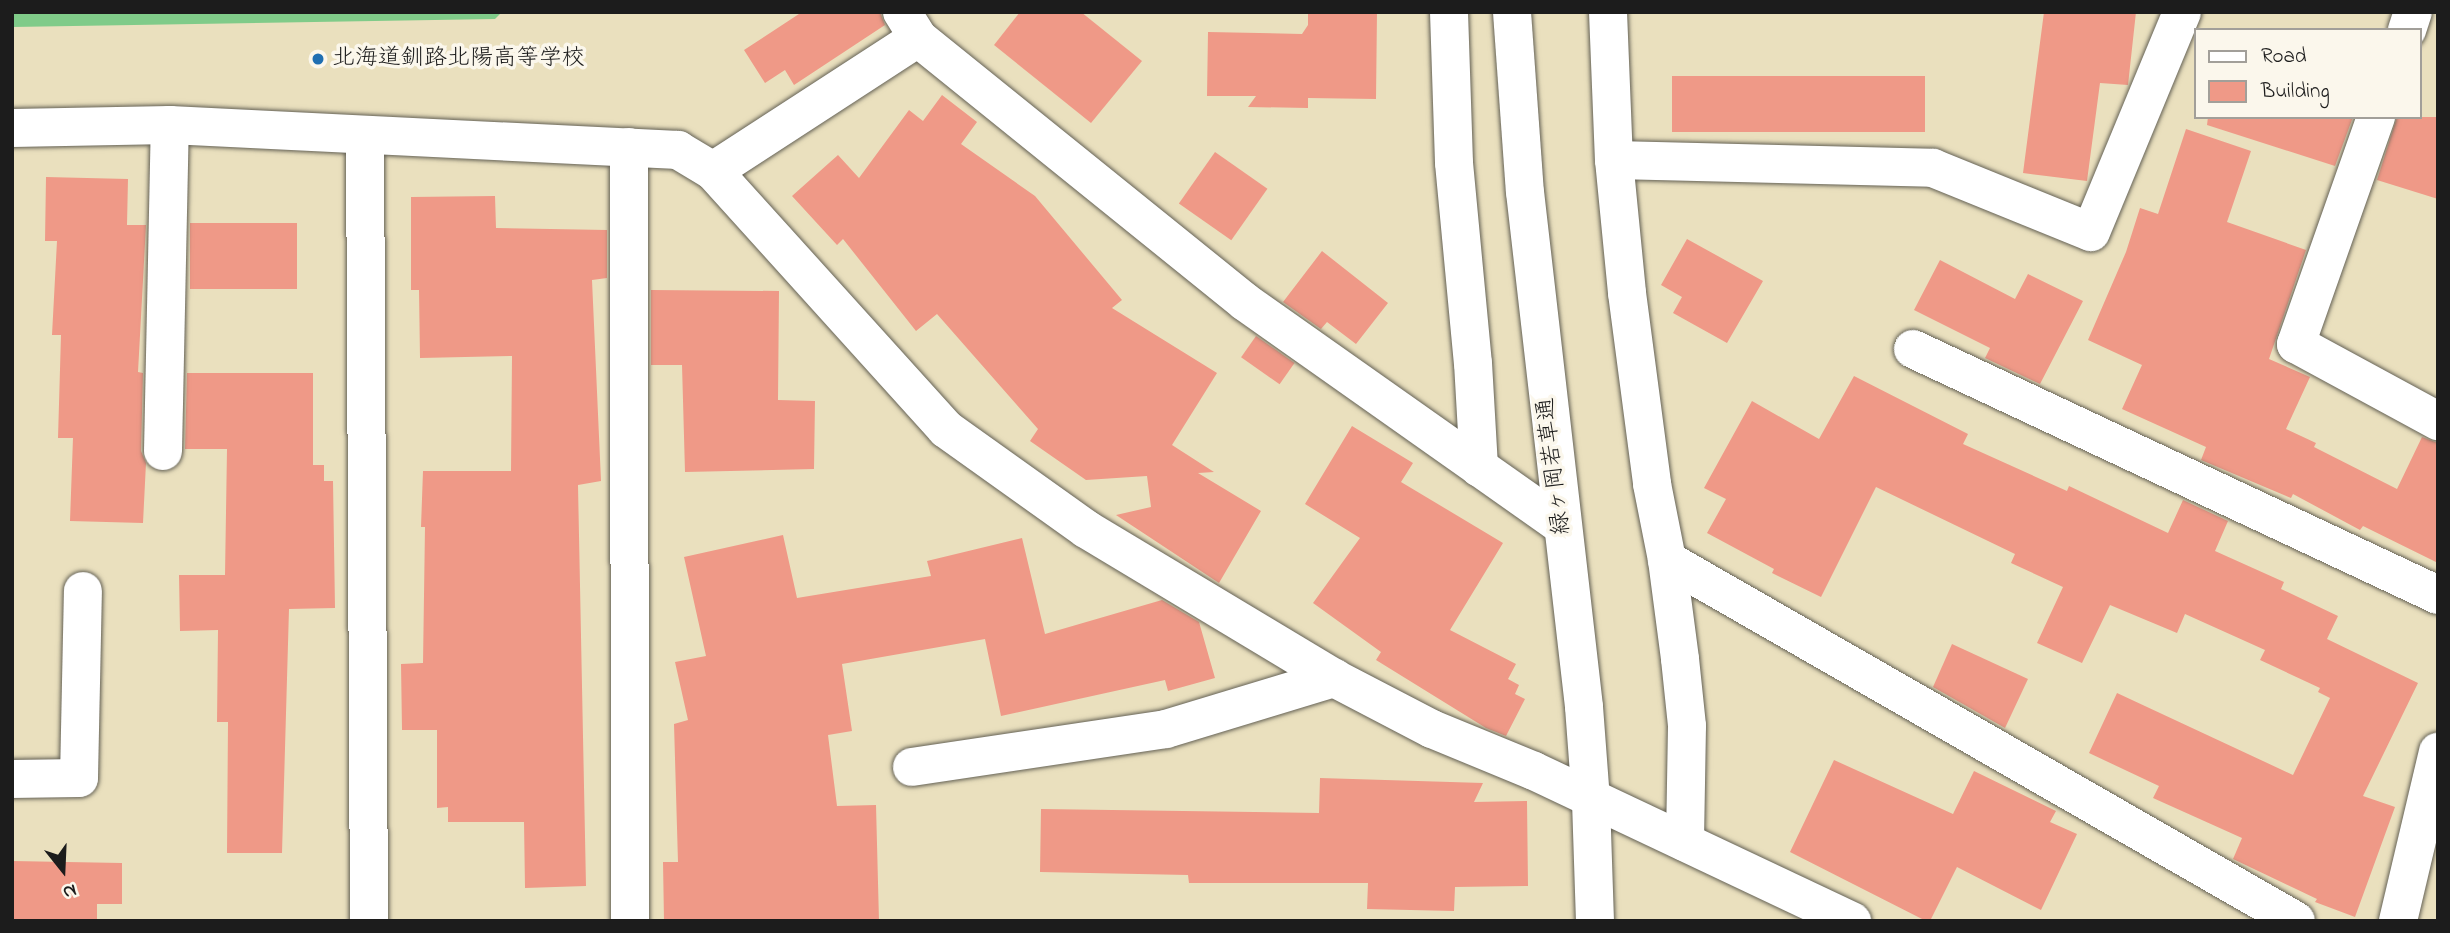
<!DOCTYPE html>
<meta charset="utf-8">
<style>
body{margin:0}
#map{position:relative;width:2450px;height:933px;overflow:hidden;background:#eae0be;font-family:"Indie Flower","Klee One",sans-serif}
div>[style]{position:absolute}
.green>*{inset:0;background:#80cb89}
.building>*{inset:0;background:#ef9987;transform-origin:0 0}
.roads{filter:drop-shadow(0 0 2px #646155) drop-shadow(0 0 2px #646155)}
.minor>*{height:38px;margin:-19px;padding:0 19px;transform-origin:19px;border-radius:19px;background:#fff}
.dots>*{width:19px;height:19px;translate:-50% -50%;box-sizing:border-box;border:4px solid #fbf7ec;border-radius:50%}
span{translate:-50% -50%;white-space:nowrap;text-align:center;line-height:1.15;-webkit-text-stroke:7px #fbf7ec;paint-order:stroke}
.poi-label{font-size:23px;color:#1c1c1c}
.left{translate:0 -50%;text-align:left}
.street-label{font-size:23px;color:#1c1c1c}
.frame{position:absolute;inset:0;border:14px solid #1c1c1c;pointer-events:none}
.legend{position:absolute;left:2194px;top:28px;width:228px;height:91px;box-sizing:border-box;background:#fbf7ec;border:2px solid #a29f99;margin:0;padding:9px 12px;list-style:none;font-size:21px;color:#1c1c1c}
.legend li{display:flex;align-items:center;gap:14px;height:35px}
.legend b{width:35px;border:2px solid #a29f99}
.north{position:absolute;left:28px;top:835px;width:70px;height:70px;-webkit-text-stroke:5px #fbf7ec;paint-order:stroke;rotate:162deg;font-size:19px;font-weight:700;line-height:28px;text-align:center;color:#1c1c1c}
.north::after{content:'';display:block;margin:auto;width:24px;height:32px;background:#1c1c1c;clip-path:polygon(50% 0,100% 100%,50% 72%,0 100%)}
</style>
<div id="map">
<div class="green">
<div style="clip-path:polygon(12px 12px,502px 12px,495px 19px,12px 27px)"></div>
</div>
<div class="building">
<div style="clip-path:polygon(802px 12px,880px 12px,885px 25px,794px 85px,785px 70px,765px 83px,744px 50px)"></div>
<div style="clip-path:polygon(1020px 12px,1081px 12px,1142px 61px,1091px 123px,994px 45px)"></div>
<div style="clip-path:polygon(1308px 12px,1377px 12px,1376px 99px,1308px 98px,1308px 108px,1248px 107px,1256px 96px,1207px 96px,1208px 32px,1302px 34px,1308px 25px)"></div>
<div style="clip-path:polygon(2044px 12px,2136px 12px,2128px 85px,2100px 83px,2087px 181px,2023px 173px)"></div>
<div style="left:1672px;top:76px;width:253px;height:56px"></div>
<div style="clip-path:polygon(942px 95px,977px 122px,961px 144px,1035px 196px,1122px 300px,1112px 308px,1217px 373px,1172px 445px,1214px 472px,1198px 473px,1261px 511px,1219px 583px,1116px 515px,1151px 507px,1147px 476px,1086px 480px,1030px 441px,1038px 429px,937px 314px,916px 331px,843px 239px,837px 245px,792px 196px,838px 155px,859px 178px,909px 110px,923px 121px)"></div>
<div style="clip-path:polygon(2208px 117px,2353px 117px,2335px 166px,2207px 125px)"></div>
<div style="clip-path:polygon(2397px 117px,2438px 117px,2438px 199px,2377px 180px)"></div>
<div style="clip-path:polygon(2186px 129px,2251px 151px,2227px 222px,2306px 250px,2269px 359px,2310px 377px,2286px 429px,2316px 443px,2314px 447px,2397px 489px,2422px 437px,2438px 443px,2438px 563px,2363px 526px,2360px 530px,2293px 494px,2291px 498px,2201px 460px,2206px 447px,2122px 409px,2142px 365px,2088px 340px,2126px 252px,2140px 208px,2158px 214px)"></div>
<div style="left:1215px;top:152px;width:64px;height:63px;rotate:35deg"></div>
<div style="clip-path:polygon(46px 177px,128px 179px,127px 225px,146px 225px,138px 372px,143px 373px,141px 451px,146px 463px,143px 523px,70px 521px,73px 438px,58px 438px,61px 335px,52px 335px,57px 241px,45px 241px)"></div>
<div style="clip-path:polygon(495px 196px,496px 228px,607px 230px,607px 278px,592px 280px,601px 481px,578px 485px,586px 886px,525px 888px,524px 822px,448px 822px,448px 807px,437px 808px,437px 730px,402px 730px,401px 664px,423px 663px,425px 527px,421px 527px,423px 471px,511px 471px,512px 356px,420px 358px,419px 290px,411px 290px,411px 197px)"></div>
<div style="left:297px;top:223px;width:66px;height:107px;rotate:90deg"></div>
<div style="clip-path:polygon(1687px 239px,1763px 281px,1727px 343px,1673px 313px,1682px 297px,1661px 285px)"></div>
<div style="clip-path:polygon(1322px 251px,1388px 303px,1356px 344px,1327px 322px,1321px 329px,1283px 302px)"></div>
<div style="clip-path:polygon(1940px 260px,2015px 299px,2028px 274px,2083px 301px,2040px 384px,1985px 358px,1990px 348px,1914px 310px)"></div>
<div style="clip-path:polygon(651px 290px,779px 291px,778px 400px,815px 401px,814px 469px,685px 472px,682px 365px,651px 365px)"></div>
<div style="left:1256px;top:336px;width:47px;height:26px;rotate:35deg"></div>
<div style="clip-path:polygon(187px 373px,313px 373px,313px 465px,324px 465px,324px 481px,333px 481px,335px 608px,289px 609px,282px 853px,227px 853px,228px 722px,217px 722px,218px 630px,180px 631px,179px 575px,225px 575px,227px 449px,185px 449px)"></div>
<div style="clip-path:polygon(1854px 376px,1968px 434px,1963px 444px,2067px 491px,2069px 486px,2168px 533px,2183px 500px,2228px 521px,2215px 551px,2284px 582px,2281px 589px,2338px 616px,2327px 639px,2418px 683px,2363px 796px,2395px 807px,2355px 917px,2315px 902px,2317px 899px,2233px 859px,2242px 838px,2153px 798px,2159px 786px,2089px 753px,2117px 693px,2293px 775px,2330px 698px,2318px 692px,2320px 688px,2260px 660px,2265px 650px,2185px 614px,2177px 633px,2110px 605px,2082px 663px,2037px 643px,2063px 587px,2011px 563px,2015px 554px,1876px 487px,1821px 597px,1772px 573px,1774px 569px,1707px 533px,1726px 499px,1704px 488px,1752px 401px,1819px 439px)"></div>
<div style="clip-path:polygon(1352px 426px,1413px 463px,1401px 482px,1503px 543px,1450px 630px,1516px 664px,1508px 679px,1519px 685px,1515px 694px,1525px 699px,1506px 736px,1486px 728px,1376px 660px,1381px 652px,1313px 603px,1360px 538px,1305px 504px)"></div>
<div style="clip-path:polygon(783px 535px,797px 598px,931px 576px,927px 561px,1022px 538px,1045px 634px,1162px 600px,1199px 622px,1215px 678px,1168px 691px,1165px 680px,1001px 716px,985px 639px,842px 664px,852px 731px,828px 735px,837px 806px,876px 805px,879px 921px,664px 921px,663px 862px,678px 862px,674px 724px,688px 720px,675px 662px,706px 656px,684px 557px)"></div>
<div style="clip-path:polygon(1952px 644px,2028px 679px,2005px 728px,1933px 687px)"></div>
<div style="clip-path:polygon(1834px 760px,1953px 814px,1974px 771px,2056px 811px,2050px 822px,2077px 834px,2041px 910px,1957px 867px,1930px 921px,1926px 921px,1790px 852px)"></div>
<div style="clip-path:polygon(1320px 778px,1483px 783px,1474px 802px,1527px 801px,1528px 886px,1455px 887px,1454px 911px,1367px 909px,1368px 883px,1189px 883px,1188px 875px,1040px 872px,1041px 809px,1319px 813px)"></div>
<div style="clip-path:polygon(12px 861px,122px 863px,122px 904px,97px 904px,97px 921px,12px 921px)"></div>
</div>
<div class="roads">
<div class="minor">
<div style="left:902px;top:12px;width:31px;rotate:58deg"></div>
<div style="left:918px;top:38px;width:420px;rotate:38.9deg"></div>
<div style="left:1245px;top:302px;width:388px;rotate:35.2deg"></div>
<div style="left:1449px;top:12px;width:151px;rotate:88.1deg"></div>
<div style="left:1454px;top:163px;width:201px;rotate:84.6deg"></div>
<div style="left:1473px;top:363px;width:105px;rotate:86.7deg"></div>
<div style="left:1512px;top:12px;width:180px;rotate:85.9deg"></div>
<div style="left:1525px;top:192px;width:518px;rotate:83.46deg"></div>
<div style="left:1584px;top:707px;width:94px;rotate:85.7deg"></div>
<div style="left:1591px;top:801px;width:120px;rotate:88.1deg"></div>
<div style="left:1608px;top:12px;width:148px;rotate:87.7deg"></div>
<div style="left:1614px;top:160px;width:134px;rotate:84.4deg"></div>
<div style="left:1627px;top:293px;width:193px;rotate:82.5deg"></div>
<div style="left:1652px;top:484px;width:77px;rotate:78.8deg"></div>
<div style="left:1667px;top:560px;width:100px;rotate:82.5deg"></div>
<div style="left:1680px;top:659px;width:67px;rotate:84deg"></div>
<div style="left:1687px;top:726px;width:116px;rotate:91deg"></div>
<div style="left:2407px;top:30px;width:19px;rotate:-72deg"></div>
<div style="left:2376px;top:117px;width:241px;rotate:109.4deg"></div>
<div style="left:2296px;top:344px;width:162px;rotate:28.5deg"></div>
<div style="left:12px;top:128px;width:158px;rotate:-1.1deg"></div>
<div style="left:170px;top:125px;width:509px;rotate:2.82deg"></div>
<div style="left:678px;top:150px;width:41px;rotate:31deg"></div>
<div style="left:713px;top:171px;width:348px;rotate:47.9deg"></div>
<div style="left:946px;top:429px;width:172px;rotate:35.5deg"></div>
<div style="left:1086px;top:529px;width:289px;rotate:31deg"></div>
<div style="left:1334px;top:678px;width:110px;rotate:27.5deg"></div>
<div style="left:1432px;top:729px;width:110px;rotate:22.4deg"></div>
<div style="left:1534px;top:771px;width:352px;rotate:25.3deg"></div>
<div style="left:365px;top:135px;width:786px;rotate:89.71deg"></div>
<div style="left:629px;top:147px;width:774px;rotate:89.93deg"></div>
<div style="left:1614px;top:160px;width:319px;rotate:1.4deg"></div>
<div style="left:1933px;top:168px;width:170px;rotate:22.1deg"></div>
<div style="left:2091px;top:232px;width:238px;rotate:-67.5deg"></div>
<div style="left:713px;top:171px;width:244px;rotate:-33deg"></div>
<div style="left:1913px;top:349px;width:580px;rotate:25.11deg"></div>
<div style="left:163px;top:451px;width:326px;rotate:-88.8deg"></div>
<div style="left:1667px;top:560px;width:725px;rotate:29.85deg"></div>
<div style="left:912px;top:767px;width:257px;rotate:-8.5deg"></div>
<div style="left:1166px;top:729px;width:176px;rotate:-16.9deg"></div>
<div style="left:12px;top:779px;width:67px;rotate:-0.9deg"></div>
<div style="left:79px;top:778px;width:187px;rotate:-88.8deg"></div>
<div style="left:2398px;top:921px;width:174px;rotate:-76.7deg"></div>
</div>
</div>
<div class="dots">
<div style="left:318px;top:59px;background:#1f6fb2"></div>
</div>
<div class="poi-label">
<span class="left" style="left:332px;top:59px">北海道釧路北陽高等学校</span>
</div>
<div class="street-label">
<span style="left:1555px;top:466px;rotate:-97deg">緑ヶ岡若草通</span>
</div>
<div class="frame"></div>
<ul class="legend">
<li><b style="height:9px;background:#fff"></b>Road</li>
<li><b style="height:19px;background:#ef9987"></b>Building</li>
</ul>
<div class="north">N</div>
</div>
